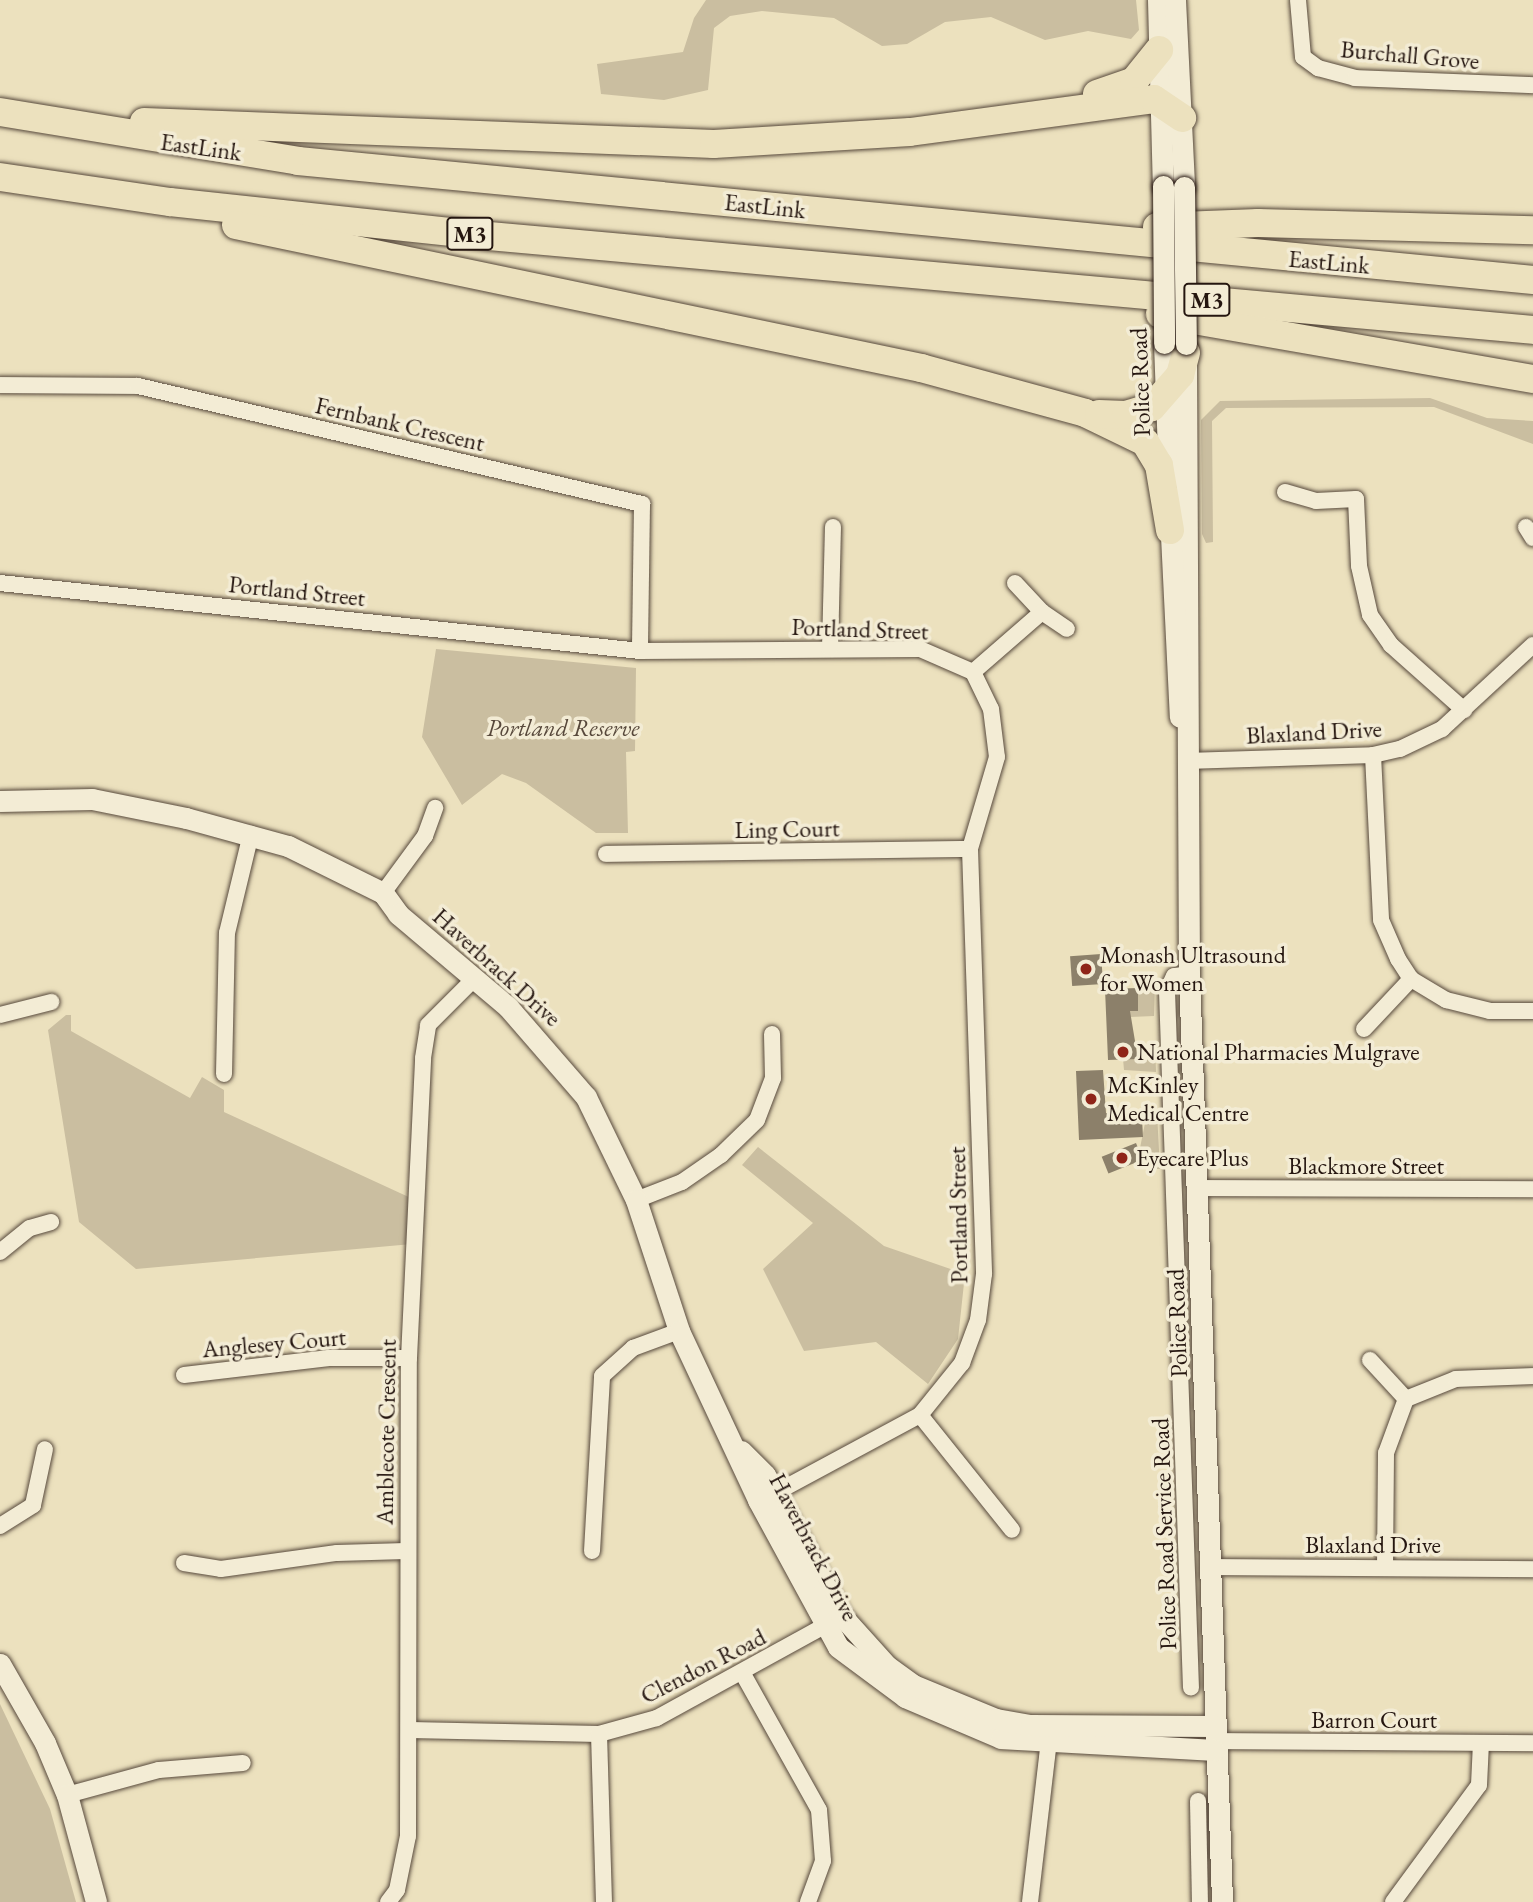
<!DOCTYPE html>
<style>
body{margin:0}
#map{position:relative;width:1533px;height:1902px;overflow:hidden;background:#ece1be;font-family:"EB Garamond",serif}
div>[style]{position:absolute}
.green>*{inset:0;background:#cabea0}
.building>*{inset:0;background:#8c806a;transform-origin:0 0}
.roads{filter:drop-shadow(0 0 2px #57493c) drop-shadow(0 0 2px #57493c)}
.street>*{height:16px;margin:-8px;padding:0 8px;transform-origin:8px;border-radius:8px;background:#f3ecd5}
.secondary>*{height:21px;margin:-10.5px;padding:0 10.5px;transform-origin:10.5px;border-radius:10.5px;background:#f3ecd5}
.highway>*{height:28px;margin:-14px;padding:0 14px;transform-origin:14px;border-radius:14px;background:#ece1be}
.bridges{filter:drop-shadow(0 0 2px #251610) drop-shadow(0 0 2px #251610)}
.secondary-bridge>*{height:21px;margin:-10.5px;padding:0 10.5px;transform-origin:10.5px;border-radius:10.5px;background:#f3ecd5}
.dots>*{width:19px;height:19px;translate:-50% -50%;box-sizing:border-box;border:4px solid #f3ecd5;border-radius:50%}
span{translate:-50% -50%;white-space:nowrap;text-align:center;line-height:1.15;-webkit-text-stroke:7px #f3ecd5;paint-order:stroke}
.shield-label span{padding:2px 5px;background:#f3ecd5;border:2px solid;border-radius:5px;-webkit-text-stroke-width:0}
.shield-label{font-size:23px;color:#251610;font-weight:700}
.street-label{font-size:24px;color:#251610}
.park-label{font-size:24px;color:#57483b;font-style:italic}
.poi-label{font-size:24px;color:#251610}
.left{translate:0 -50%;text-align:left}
</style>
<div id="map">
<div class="green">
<div style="clip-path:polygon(706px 0,1136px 0,1139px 30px,1131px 39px,1088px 31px,1045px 40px,991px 17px,945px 22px,907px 44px,882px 46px,834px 18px,762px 11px,730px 16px,714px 28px,708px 90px,664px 100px,601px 94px,597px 64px,683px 52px,694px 18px)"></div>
<div style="clip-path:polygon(1430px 398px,1487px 418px,1533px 421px,1533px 444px,1434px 407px,1226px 408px,1212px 421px,1213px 542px,1206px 543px,1202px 534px,1201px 420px,1220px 401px)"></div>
<div style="clip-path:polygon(436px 649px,636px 668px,635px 751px,626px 752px,628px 833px,596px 833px,526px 783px,502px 774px,462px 805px,422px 737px)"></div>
<div style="clip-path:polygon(1136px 976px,1155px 982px,1154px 1016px,1130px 1017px,1130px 1011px,1137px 1011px)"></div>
<div style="clip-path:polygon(66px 1015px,71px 1015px,71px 1031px,190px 1098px,202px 1077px,224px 1090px,224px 1112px,413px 1199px,412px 1244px,136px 1269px,79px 1222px,48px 1030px)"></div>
<div style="clip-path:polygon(1155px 1044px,1156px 1072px,1124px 1070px,1123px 1059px,1138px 1058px,1138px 1045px)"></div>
<div style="clip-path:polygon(1157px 1113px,1160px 1169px,1155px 1169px,1145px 1167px,1140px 1148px,1146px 1118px,1128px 1115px)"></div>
<div style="clip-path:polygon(758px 1147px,884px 1246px,965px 1274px,958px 1339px,928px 1384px,876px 1342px,804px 1351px,763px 1269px,813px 1223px,742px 1165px)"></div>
<div style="clip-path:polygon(0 1704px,50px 1809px,76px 1902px,0 1902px)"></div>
</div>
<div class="building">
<div style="left:1101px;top:954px;width:30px;height:31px;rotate:86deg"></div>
<div style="clip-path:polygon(1138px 988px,1138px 1011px,1130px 1011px,1138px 1059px,1108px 1060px,1105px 989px)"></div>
<div style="clip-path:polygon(1103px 1070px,1106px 1113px,1142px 1118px,1143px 1137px,1079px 1140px,1076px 1071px)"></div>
<div style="left:1136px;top:1143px;width:18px;height:37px;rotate:68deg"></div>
</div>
<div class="roads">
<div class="street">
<div style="left:1298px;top:0;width:57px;rotate:85deg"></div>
<div style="left:1303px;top:57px;width:19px;rotate:36deg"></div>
<div style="left:1318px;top:68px;width:38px;rotate:15deg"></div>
<div style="left:1355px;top:78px;width:178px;rotate:2.3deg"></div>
<div style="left:0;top:385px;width:138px;rotate:0.4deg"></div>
<div style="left:138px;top:386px;width:518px;rotate:13.18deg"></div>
<div style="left:642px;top:504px;width:147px;rotate:90.8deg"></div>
<div style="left:1285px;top:492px;width:32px;rotate:16deg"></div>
<div style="left:1316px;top:501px;width:40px;rotate:-2.9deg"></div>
<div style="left:1356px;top:499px;width:67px;rotate:87.4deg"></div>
<div style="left:1359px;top:566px;width:50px;rotate:77.3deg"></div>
<div style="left:1370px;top:615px;width:37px;rotate:55deg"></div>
<div style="left:1391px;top:645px;width:98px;rotate:41.7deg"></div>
<div style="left:1526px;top:527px;width:13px;rotate:58deg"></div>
<div style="left:0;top:583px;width:644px;rotate:6.06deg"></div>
<div style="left:640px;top:651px;width:280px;rotate:-0.4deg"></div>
<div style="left:920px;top:649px;width:58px;rotate:23.5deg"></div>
<div style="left:973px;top:672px;width:41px;rotate:64.1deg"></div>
<div style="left:991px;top:709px;width:48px;rotate:82.9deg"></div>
<div style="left:997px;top:757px;width:96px;rotate:106.4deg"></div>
<div style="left:970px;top:849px;width:425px;rotate:88.1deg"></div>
<div style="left:984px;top:1274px;width:46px;rotate:97.4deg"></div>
<div style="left:978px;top:1320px;width:46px;rotate:110.4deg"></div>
<div style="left:962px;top:1363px;width:67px;rotate:128.9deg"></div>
<div style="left:920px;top:1415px;width:173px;rotate:151.7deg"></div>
<div style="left:1015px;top:583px;width:40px;rotate:47deg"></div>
<div style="left:1042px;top:612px;width:30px;rotate:34deg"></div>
<div style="left:830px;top:649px;width:122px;rotate:-88.6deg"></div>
<div style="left:973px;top:672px;width:91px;rotate:-41deg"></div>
<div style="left:1373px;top:755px;width:165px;rotate:87.2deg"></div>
<div style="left:1381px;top:920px;width:43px;rotate:66.4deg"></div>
<div style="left:1398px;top:959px;width:24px;rotate:57deg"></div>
<div style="left:1411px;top:979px;width:41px;rotate:31deg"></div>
<div style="left:1446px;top:1000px;width:45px;rotate:14deg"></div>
<div style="left:1490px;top:1011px;width:43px"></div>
<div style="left:1186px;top:761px;width:187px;rotate:-1.8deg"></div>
<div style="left:1373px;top:755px;width:28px;rotate:-13deg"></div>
<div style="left:1400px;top:749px;width:47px;rotate:-25.5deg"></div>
<div style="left:1442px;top:729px;width:124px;rotate:-42.7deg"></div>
<div style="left:606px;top:854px;width:364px;rotate:-0.8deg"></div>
<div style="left:383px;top:893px;width:71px;rotate:-53.6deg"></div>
<div style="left:425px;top:836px;width:30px;rotate:-70deg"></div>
<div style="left:1189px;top:974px;width:15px;rotate:172deg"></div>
<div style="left:1174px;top:976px;width:17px;rotate:115deg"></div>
<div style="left:1167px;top:991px;width:697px;rotate:88.03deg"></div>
<div style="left:0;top:1015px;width:53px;rotate:-14.3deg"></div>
<div style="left:1364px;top:1029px;width:69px;rotate:-46.8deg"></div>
<div style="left:224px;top:1074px;width:141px;rotate:-88.8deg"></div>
<div style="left:227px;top:933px;width:102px;rotate:-76.4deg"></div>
<div style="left:1198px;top:1188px;width:335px;rotate:0.2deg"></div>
<div style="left:636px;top:1200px;width:49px;rotate:-21.4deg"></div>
<div style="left:682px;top:1182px;width:47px;rotate:-34.7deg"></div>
<div style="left:721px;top:1155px;width:50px;rotate:-44.2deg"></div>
<div style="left:757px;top:1120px;width:45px;rotate:-69.1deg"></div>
<div style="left:773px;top:1078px;width:44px;rotate:-91.3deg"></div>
<div style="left:0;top:1252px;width:38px;rotate:-39deg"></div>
<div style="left:30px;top:1228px;width:22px;rotate:-16deg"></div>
<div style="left:1370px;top:1360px;width:53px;rotate:47.3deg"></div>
<div style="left:184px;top:1375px;width:146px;rotate:-6.7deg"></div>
<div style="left:329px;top:1358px;width:80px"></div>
<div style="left:920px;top:1415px;width:147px;rotate:51.3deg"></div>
<div style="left:0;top:1526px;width:39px;rotate:-32deg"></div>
<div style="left:33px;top:1505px;width:57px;rotate:-77.9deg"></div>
<div style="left:592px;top:1551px;width:175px;rotate:-86.7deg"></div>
<div style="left:602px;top:1376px;width:42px;rotate:-42.1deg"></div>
<div style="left:633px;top:1348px;width:49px;rotate:-20.3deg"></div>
<div style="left:184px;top:1563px;width:37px;rotate:9deg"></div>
<div style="left:221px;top:1569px;width:117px;rotate:-7.9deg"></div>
<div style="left:337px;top:1553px;width:69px;rotate:-1.7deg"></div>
<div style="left:1213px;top:1567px;width:320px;rotate:0.4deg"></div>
<div style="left:1385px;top:1568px;width:115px;rotate:-89.5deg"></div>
<div style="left:1386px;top:1453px;width:58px;rotate:-69.7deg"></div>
<div style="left:1406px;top:1399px;width:54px;rotate:-21.8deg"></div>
<div style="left:1456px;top:1379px;width:77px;rotate:-2.2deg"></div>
<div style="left:743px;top:1674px;width:156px;rotate:60.8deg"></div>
<div style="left:819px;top:1810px;width:51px;rotate:85.5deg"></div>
<div style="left:823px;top:1861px;width:44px;rotate:110.1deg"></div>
<div style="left:410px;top:1730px;width:189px;rotate:1.2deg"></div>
<div style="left:599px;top:1734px;width:60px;rotate:-15.4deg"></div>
<div style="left:657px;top:1718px;width:203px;rotate:-28.8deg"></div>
<div style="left:599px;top:1734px;width:168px;rotate:88.3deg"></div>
<div style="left:1214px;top:1741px;width:319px;rotate:0.4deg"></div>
<div style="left:67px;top:1795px;width:95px;rotate:-15.2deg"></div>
<div style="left:159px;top:1770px;width:84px;rotate:-4.8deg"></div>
<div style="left:1198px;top:1801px;width:101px;rotate:88.9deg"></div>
<div style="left:388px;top:1902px;width:15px;rotate:-53deg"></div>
<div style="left:397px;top:1890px;width:55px;rotate:-78.5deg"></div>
<div style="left:408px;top:1836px;width:478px;rotate:-89.9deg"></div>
<div style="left:409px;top:1358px;width:300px;rotate:-87.3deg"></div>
<div style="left:423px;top:1058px;width:33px;rotate:-81deg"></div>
<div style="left:428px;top:1025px;width:66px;rotate:-45deg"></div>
<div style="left:1030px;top:1902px;width:172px;rotate:-83.3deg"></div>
<div style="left:1393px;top:1902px;width:145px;rotate:-53.7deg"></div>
<div style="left:1479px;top:1785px;width:42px;rotate:-87.3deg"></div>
</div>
<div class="secondary">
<div style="left:1158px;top:0;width:186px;rotate:88.5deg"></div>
<div style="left:1175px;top:0;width:187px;rotate:87.2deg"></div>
<div style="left:1164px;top:343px;width:136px;rotate:87.9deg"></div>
<div style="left:1186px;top:360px;width:614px;rotate:89.72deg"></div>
<div style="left:1189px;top:974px;width:929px;rotate:87.96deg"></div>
<div style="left:1170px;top:515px;width:202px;rotate:87.2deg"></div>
<div style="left:0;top:801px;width:92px;rotate:-1.2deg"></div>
<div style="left:92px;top:799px;width:96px;rotate:11.4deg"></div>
<div style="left:186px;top:818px;width:106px;rotate:15.4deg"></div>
<div style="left:288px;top:846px;width:106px;rotate:26.3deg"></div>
<div style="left:383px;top:893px;width:26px;rotate:54deg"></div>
<div style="left:398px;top:914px;width:144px;rotate:40.2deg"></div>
<div style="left:508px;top:1007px;width:119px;rotate:49.1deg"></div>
<div style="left:586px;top:1097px;width:114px;rotate:64.1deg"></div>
<div style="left:636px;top:1200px;width:138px;rotate:71.8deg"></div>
<div style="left:679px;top:1331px;width:187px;rotate:64.9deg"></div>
<div style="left:758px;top:1500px;width:167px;rotate:61.4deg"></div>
<div style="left:838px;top:1647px;width:84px;rotate:36.7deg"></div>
<div style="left:905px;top:1697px;width:104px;rotate:23.1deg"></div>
<div style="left:1001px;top:1738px;width:213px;rotate:3.2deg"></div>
<div style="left:741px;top:1451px;width:34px;rotate:45deg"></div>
<div style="left:765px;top:1475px;width:159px;rotate:61.5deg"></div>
<div style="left:841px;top:1615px;width:69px;rotate:48deg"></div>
<div style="left:887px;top:1666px;width:32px;rotate:36deg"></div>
<div style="left:913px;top:1685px;width:90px;rotate:22.3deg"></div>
<div style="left:996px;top:1719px;width:36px;rotate:10deg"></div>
<div style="left:1031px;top:1725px;width:183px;rotate:0.3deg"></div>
<div style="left:0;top:1664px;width:91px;rotate:60.3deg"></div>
<div style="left:45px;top:1743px;width:56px;rotate:67.1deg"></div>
<div style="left:67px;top:1795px;width:111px;rotate:74.8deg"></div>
</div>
<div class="highway">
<div style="left:1097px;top:94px;width:39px;rotate:-19deg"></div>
<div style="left:1134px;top:81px;width:40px;rotate:-51deg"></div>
<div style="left:0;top:112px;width:302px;rotate:9.3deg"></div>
<div style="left:298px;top:161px;width:1241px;rotate:5.5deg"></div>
<div style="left:144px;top:122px;width:570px;rotate:2.21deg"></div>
<div style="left:714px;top:144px;width:196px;rotate:-3.5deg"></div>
<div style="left:910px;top:132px;width:246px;rotate:-7.7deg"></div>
<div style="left:1154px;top:99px;width:34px;rotate:34deg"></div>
<div style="left:0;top:177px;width:172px;rotate:8.4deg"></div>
<div style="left:170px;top:202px;width:321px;rotate:6.1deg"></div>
<div style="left:489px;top:236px;width:1048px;rotate:5.14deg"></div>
<div style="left:236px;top:225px;width:700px;rotate:11.79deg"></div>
<div style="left:921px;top:368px;width:170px;rotate:15.3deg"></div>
<div style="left:1085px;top:413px;width:67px;rotate:25.8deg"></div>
<div style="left:1145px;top:442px;width:27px;rotate:59deg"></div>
<div style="left:1159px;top:465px;width:66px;rotate:80.4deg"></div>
<div style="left:1157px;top:227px;width:101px;rotate:-2.3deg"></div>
<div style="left:1258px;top:223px;width:275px;rotate:1.5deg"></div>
<div style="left:1160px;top:314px;width:379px;rotate:9.9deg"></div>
<div style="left:1099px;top:414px;width:27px;rotate:2deg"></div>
<div style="left:1126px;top:415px;width:27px;rotate:-17deg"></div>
<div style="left:1152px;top:407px;width:43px;rotate:-48.8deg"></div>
<div style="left:1180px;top:375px;width:23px;rotate:-75deg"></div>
</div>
</div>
<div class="bridges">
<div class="secondary-bridge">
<div style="left:1163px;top:186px;width:157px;rotate:89.6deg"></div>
<div style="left:1184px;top:187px;width:157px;rotate:89.3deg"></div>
</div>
</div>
<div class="dots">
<div style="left:1086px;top:969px;background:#8f2418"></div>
<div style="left:1123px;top:1052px;background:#8f2418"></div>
<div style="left:1091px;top:1099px;background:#8f2418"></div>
<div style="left:1122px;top:1158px;background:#8f2418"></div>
</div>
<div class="shield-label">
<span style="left:470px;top:234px">M3</span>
<span style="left:1207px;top:300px">M3</span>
</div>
<div class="street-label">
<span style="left:1410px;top:55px;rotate:5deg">Burchall Grove</span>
<span style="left:201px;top:147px;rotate:8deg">EastLink</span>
<span style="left:765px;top:206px;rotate:6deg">EastLink</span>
<span style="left:1329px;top:262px;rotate:5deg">EastLink</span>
<span style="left:1140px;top:382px;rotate:-92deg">Police Road</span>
<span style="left:400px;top:424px;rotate:13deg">Fernbank Crescent</span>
<span style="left:297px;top:591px;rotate:6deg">Portland Street</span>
<span style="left:860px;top:629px;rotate:2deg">Portland Street</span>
<span style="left:1314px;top:732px;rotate:-3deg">Blaxland Drive</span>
<span style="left:787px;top:829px;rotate:-1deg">Ling Court</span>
<span style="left:497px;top:967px;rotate:42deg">Haverbrack Drive</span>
<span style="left:1366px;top:1166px">Blackmore Street</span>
<span style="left:958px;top:1215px;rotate:-91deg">Portland Street</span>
<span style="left:1177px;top:1323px;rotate:-92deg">Police Road</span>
<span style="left:274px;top:1343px;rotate:-5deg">Anglesey Court</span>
<span style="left:386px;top:1432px;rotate:-89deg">Amblecote Crescent</span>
<span style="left:1164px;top:1534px;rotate:-92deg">Police Road Service Road</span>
<span style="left:1373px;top:1545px">Blaxland Drive</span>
<span style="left:814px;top:1547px;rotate:62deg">Haverbrack Drive</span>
<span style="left:703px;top:1666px;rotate:-27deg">Clendon Road</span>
<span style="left:1374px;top:1720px">Barron Court</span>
</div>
<div class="park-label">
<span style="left:563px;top:728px">Portland Reserve</span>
</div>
<div class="poi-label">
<span class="left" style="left:1100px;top:969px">Monash Ultrasound<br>for Women</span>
<span class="left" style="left:1137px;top:1052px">National Pharmacies Mulgrave</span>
<span class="left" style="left:1107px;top:1099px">McKinley<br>Medical Centre</span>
<span class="left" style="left:1136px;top:1158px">Eyecare Plus</span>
</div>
</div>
